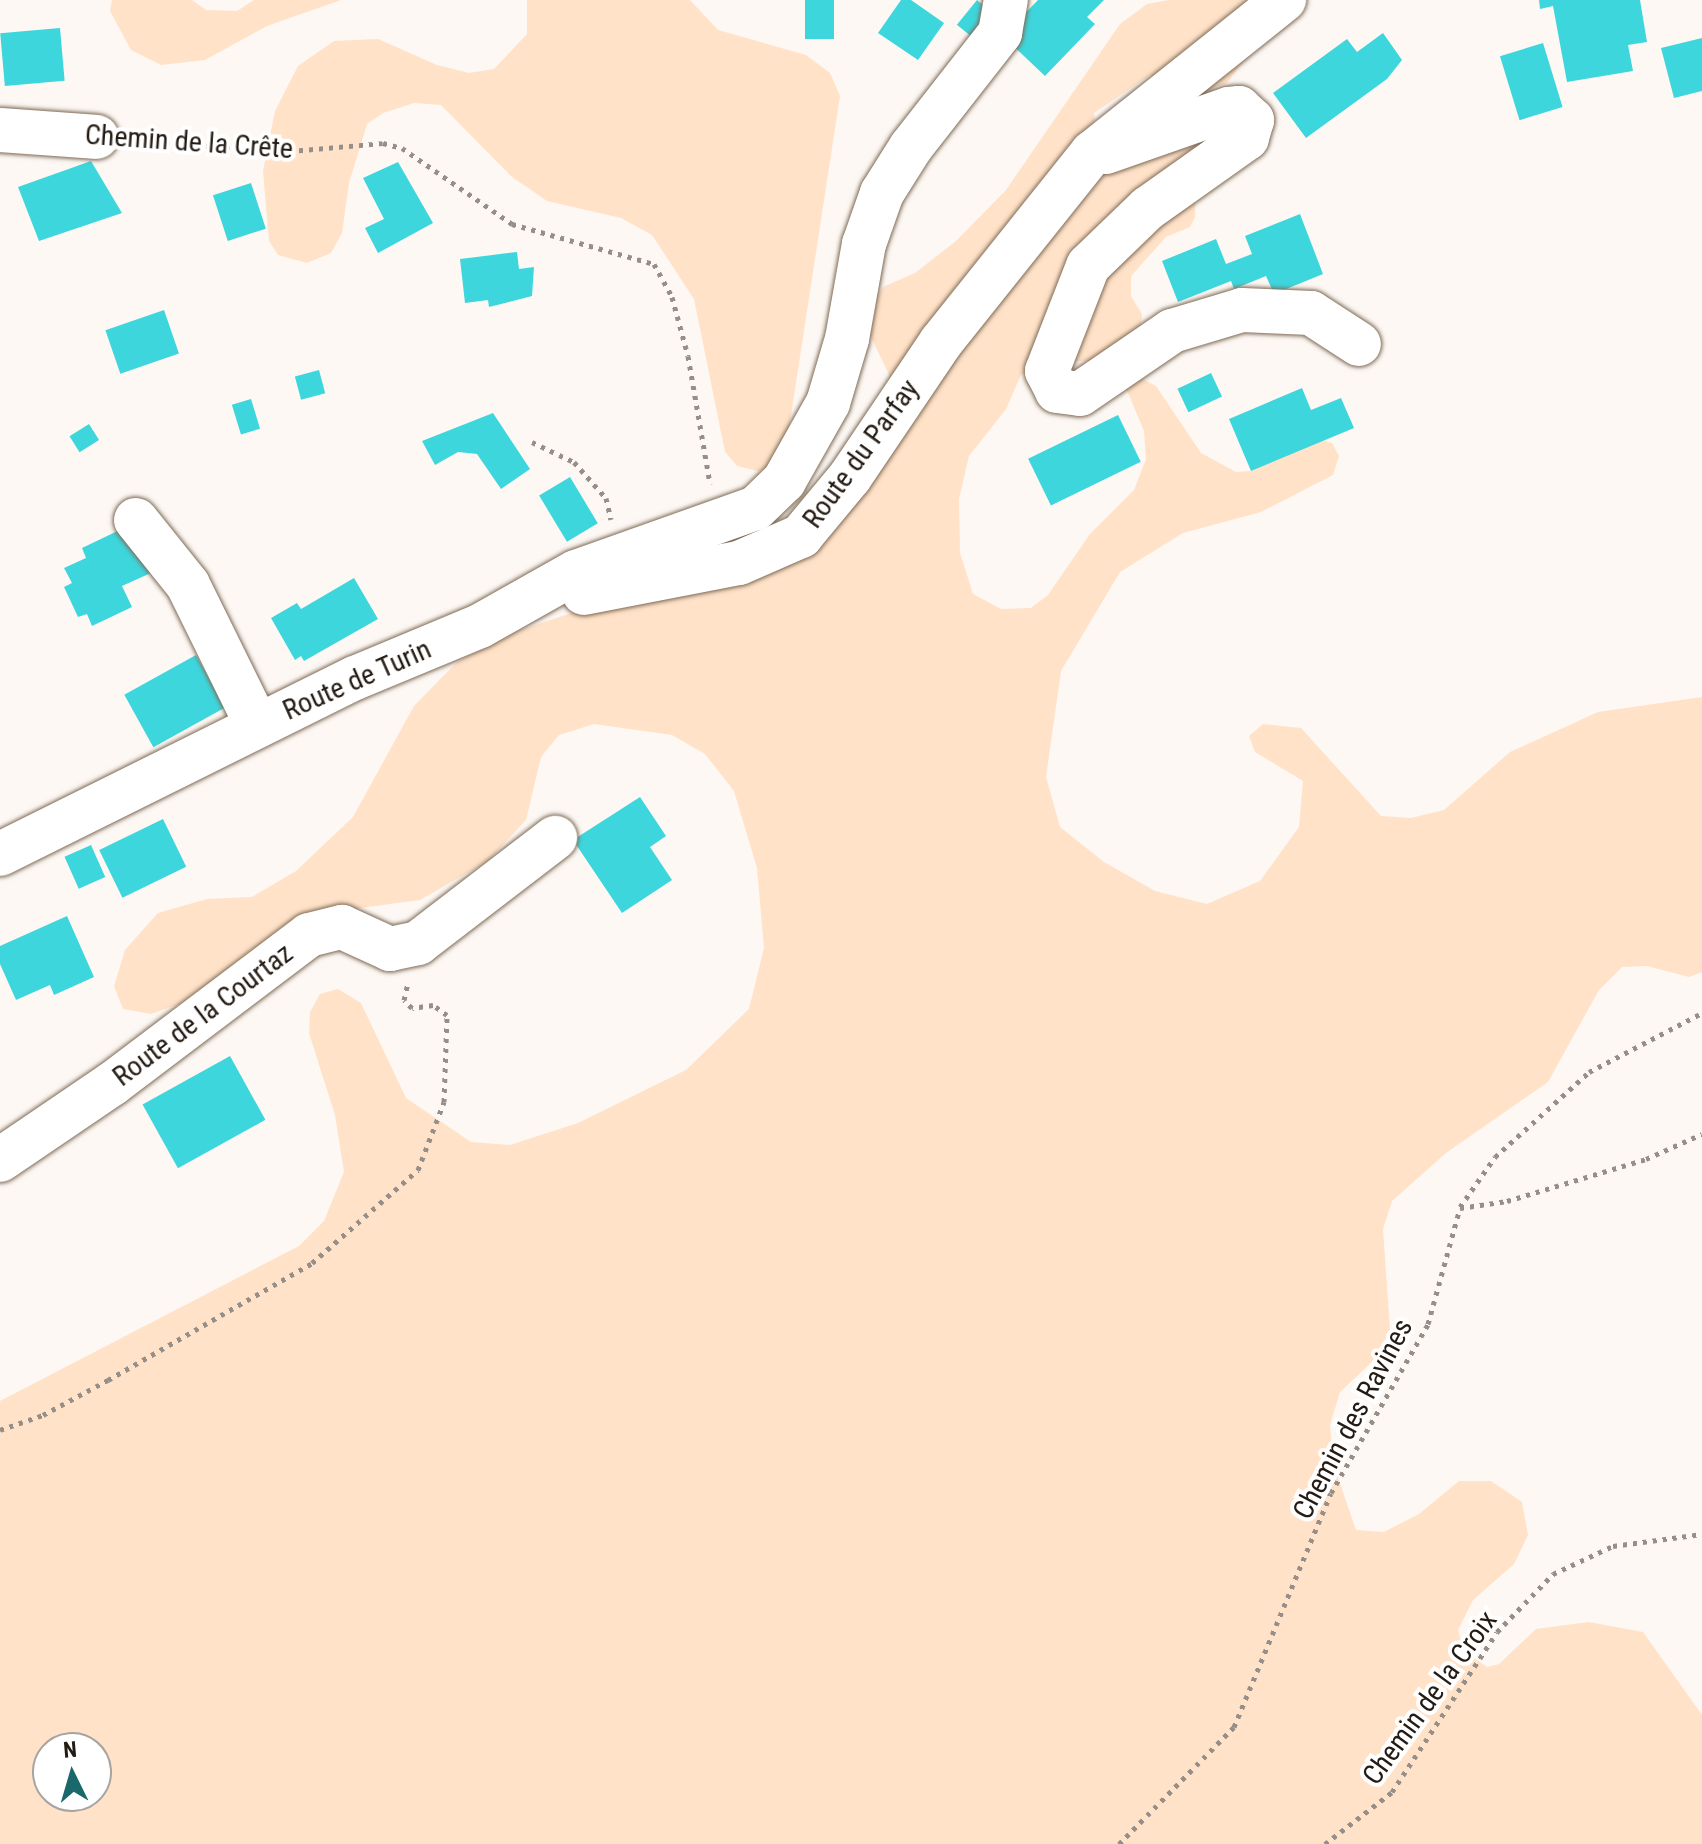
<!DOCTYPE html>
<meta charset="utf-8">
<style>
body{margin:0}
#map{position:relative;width:1702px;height:1844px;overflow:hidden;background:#fdf8f4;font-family:"Roboto Condensed",sans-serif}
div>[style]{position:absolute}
.green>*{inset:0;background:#ffe2c8}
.building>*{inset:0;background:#3ed6dd;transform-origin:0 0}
.path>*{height:5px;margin-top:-2.5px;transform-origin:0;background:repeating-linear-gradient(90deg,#968f89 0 4px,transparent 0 10px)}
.roads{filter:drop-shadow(0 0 2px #7f6a55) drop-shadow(0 0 2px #7f6a55)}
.minor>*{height:44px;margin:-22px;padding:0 22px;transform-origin:22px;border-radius:22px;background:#fff}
span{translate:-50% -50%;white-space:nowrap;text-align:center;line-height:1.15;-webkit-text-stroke:8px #fff;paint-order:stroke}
.street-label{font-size:28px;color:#241c14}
.north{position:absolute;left:32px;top:1732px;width:80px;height:80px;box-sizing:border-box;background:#fff;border:2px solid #a7a4a1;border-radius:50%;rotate:355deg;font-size:22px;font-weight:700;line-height:32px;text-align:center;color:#241c14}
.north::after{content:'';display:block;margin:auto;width:28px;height:36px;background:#1a686b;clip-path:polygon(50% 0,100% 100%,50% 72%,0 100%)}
</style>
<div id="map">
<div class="green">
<div style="clip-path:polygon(112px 0,192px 0,206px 10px,237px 11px,254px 0,341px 0,267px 26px,205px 60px,161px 65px,131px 50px,110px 11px)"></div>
<div style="clip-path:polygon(527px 0,690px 0,718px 30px,806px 55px,830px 73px,840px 96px,786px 448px,777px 465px,758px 471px,737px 466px,725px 452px,694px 299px,652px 235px,621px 218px,547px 201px,512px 177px,441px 105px,414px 103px,383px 113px,367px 124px,349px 183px,342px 233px,331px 253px,307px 263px,278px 255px,269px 241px,263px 171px,275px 111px,298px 66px,334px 41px,378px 39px,437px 65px,469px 73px,494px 69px,527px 34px)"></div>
<div style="clip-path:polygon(evenodd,1169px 0,1265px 0,1247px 57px,1227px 83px,1205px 90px,1150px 75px,1094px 113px,1095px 126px,1209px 133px,1196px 176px,1195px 217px,1190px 227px,1166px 237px,1131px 276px,1131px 296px,1142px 314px,1140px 335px,1094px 360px,1037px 364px,1021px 375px,1006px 409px,969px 456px,959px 499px,960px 553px,973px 594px,1001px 609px,1031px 608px,1048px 595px,1090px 534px,1134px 490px,1146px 459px,1144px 431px,1126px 388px,1141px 378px,1156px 386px,1201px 453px,1236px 472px,1251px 471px,1300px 441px,1313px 438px,1332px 443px,1339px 456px,1333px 475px,1261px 512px,1183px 533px,1120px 572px,1061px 671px,1046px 777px,1060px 827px,1104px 862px,1155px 891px,1207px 904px,1260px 881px,1299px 827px,1303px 781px,1255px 752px,1249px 736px,1263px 724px,1301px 728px,1381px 816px,1411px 818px,1444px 810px,1510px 752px,1598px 712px,1702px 697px,1702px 972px,1689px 977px,1647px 966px,1622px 967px,1599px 990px,1548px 1082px,1446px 1153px,1392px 1201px,1383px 1229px,1390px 1330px,1375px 1359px,1340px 1392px,1330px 1425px,1333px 1463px,1356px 1530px,1384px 1532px,1419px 1514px,1459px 1481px,1491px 1481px,1522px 1502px,1528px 1535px,1514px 1564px,1473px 1600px,1458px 1630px,1464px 1651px,1487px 1667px,1499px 1664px,1536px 1629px,1589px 1622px,1643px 1632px,1702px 1715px,1702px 1844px,0 1844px,0 1401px,299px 1246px,324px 1221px,344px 1172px,335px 1115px,309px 1033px,310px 1012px,320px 994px,338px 989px,361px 1003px,406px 1098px,471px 1142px,510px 1145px,578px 1123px,686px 1070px,749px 1009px,764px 948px,757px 868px,734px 791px,705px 754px,672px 735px,594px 724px,559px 735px,541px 757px,526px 820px,488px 861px,420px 900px,301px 916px,182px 1003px,151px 1014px,123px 1009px,114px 986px,125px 950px,158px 913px,207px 899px,252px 897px,296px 871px,353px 817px,414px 706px,457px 662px,508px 634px,632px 593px,780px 531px,907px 412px,869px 333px,870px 307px,883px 287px,915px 273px,956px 241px,1006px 190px,1120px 24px,1147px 4px,1169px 0,48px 1748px,96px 1748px,96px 1796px,48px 1796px,48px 1748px)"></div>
</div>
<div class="building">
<div style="left:805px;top:0;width:29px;height:39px"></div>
<div style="clip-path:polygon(901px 0,911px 0,944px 23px,918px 60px,878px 33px)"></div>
<div style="left:977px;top:0;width:27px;height:32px;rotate:39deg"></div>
<div style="clip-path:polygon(1038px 0,1104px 0,1087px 17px,1095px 24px,1045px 76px,1003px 36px)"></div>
<div style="clip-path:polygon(1539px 0,1640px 0,1647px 42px,1628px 45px,1633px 71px,1567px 82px,1553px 6px,1540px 9px)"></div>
<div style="left:60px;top:28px;width:53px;height:60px;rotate:85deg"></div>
<div style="clip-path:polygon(1383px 33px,1402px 60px,1387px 79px,1306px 138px,1273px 93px,1347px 39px,1357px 52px)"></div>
<div style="clip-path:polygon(1702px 38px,1702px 91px,1674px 98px,1661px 48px)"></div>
<div style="left:1543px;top:43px;width:67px;height:45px;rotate:73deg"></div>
<div style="clip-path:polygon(91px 161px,122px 213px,39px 241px,18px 187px)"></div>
<div style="clip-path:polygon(398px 162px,433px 223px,378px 253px,365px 228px,384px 219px,363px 178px)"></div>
<div style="left:251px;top:183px;width:48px;height:40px;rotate:72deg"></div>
<div style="clip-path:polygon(1300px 214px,1323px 274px,1274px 294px,1266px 276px,1234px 289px,1231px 281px,1178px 302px,1162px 261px,1216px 239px,1226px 264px,1252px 254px,1245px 236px)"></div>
<div style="clip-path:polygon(517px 252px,519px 269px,534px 267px,532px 296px,489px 307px,488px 300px,465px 303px,460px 259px)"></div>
<div style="left:164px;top:310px;width:46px;height:62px;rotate:71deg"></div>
<div style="left:319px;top:370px;width:24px;height:25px;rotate:75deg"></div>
<div style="left:1211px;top:373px;width:26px;height:37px;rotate:65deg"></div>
<div style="clip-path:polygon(1302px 388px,1311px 410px,1341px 398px,1354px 428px,1251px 471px,1229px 419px)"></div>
<div style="left:251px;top:399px;width:31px;height:20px;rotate:73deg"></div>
<div style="clip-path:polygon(493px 413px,530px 469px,501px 489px,477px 454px,458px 452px,435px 465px,422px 441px)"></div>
<div style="left:1118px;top:415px;width:52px;height:100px;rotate:64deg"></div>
<div style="left:89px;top:424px;width:19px;height:23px;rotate:58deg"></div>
<div style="left:570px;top:477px;width:54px;height:36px;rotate:59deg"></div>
<div style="clip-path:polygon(130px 525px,153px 572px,122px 586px,132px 607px,92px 626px,87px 614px,78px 617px,64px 587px,72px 583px,64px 568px,86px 558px,82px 548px)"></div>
<div style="clip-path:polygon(354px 578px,378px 619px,304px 661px,301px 656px,295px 660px,271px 618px,297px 603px,301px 609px)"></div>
<div style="left:196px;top:655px;width:60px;height:82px;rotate:61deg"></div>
<div style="clip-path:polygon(640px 797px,666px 836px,650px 847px,672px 880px,622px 913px,573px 840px)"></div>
<div style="left:163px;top:819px;width:53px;height:71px;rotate:64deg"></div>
<div style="left:91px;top:845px;width:35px;height:29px;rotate:66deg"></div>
<div style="clip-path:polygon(67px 916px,94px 977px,54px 995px,50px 985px,16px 1000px,0 964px,0 946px)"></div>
<div style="left:230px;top:1056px;width:73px;height:100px;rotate:61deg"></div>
</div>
<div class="path">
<div style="left:136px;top:140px;width:144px;rotate:4.8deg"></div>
<div style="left:279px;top:152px;width:104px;rotate:-4.9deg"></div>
<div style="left:383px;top:143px;width:20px;rotate:15deg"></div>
<div style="left:402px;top:148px;width:134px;rotate:34.6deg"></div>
<div style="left:512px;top:224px;width:148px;rotate:15.7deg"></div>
<div style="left:654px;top:264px;width:38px;rotate:61deg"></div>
<div style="left:672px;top:297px;width:61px;rotate:74.8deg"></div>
<div style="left:688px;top:356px;width:130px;rotate:80.2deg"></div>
<div style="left:532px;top:442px;width:47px;rotate:25.5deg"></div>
<div style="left:574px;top:462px;width:48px;rotate:48.4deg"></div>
<div style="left:606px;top:498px;width:22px;rotate:77deg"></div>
<div style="left:1460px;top:1207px;width:61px;rotate:-55deg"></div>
<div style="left:1495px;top:1157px;width:127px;rotate:-42.1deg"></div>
<div style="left:1589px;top:1072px;width:127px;rotate:-27.6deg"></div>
<div style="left:0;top:1430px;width:46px;rotate:-19.2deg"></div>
<div style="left:43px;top:1415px;width:74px;rotate:-28.3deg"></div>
<div style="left:108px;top:1380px;width:235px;rotate:-29.8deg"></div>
<div style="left:312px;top:1263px;width:141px;rotate:-41.3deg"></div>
<div style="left:418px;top:1170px;width:73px;rotate:-69.1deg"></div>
<div style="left:444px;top:1102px;width:87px;rotate:-88deg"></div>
<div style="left:447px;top:1015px;width:17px;rotate:-144deg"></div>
<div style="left:433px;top:1005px;width:21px;rotate:172deg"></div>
<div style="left:412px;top:1008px;width:11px;rotate:-135deg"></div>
<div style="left:404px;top:1000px;width:17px;rotate:-77deg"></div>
<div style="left:1119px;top:1844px;width:164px;rotate:-45.5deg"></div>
<div style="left:1234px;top:1727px;width:253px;rotate:-67.5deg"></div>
<div style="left:1331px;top:1493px;width:195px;rotate:-60.1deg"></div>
<div style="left:1428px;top:1324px;width:120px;rotate:-74.6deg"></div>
<div style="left:1460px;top:1208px;width:48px;rotate:-8.5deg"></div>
<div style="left:1507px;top:1201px;width:145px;rotate:-16.8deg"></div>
<div style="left:1646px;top:1159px;width:61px;rotate:-24.1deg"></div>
<div style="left:1325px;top:1844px;width:85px;rotate:-37.8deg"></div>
<div style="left:1392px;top:1792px;width:191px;rotate:-56.7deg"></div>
<div style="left:1497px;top:1632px;width:81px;rotate:-46deg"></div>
<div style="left:1553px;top:1574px;width:66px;rotate:-25deg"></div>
<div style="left:1613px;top:1546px;width:90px;rotate:-7.7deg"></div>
</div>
<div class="roads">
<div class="minor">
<div style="left:0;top:130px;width:97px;rotate:4.1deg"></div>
<div style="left:1106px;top:152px;width:130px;rotate:-19.3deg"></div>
<div style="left:1229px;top:109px;width:10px;rotate:-6deg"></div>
<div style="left:1239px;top:108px;width:18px;rotate:43deg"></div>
<div style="left:1252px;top:120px;width:19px;rotate:106deg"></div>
<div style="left:1247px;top:138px;width:121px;rotate:144.7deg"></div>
<div style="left:1148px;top:208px;width:83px;rotate:136deg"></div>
<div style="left:1088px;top:266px;width:113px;rotate:111.3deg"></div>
<div style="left:1047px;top:371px;width:22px;rotate:63deg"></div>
<div style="left:1057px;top:391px;width:23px;rotate:7deg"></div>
<div style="left:1080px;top:394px;width:112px;rotate:-34.4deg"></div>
<div style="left:1172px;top:331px;width:73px;rotate:-16.7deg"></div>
<div style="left:1242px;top:310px;width:69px;rotate:2.5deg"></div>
<div style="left:1311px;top:313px;width:57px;rotate:32.9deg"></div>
<div style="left:136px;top:520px;width:83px;rotate:51.3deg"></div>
<div style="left:188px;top:585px;width:156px;rotate:63.8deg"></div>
<div style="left:584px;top:593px;width:158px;rotate:-11deg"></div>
<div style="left:739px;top:563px;width:68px;rotate:-23.5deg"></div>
<div style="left:801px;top:536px;width:77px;rotate:-50.3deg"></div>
<div style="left:850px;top:477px;width:163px;rotate:-56deg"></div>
<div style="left:941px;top:342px;width:242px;rotate:-51.4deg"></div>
<div style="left:1092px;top:153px;width:246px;rotate:-38.6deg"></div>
<div style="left:0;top:854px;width:396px;rotate:-26.4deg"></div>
<div style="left:355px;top:678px;width:135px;rotate:-22.6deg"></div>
<div style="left:480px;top:626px;width:110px;rotate:-29.4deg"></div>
<div style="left:576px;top:572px;width:191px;rotate:-19.6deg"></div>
<div style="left:756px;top:508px;width:39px;rotate:-44deg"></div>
<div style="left:784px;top:481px;width:90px;rotate:-60.6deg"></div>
<div style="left:828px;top:403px;width:67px;rotate:-73.5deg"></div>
<div style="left:847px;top:339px;width:97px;rotate:-79.9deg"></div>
<div style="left:864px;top:244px;width:54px;rotate:-70.6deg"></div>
<div style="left:882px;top:193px;width:54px;rotate:-57.8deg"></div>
<div style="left:911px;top:147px;width:145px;rotate:-52deg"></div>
<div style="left:1000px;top:33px;width:34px;rotate:-80deg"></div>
<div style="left:0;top:1160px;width:135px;rotate:-34.2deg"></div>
<div style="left:112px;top:1084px;width:247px;rotate:-37.1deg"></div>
<div style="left:309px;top:935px;width:34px;rotate:-14deg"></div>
<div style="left:342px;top:927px;width:53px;rotate:24.6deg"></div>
<div style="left:390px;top:949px;width:29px;rotate:-12deg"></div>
<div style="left:418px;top:943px;width:173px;rotate:-37.5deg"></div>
</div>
</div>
<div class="street-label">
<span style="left:189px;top:142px;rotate:4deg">Chemin de la Crête</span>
<span style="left:861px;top:454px;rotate:-54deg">Route du Parfay</span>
<span style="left:357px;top:680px;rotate:-24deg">Route de Turin</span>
<span style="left:203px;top:1015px;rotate:-37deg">Route de la Courtaz</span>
<span style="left:1353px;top:1419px;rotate:-62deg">Chemin des Ravines</span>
<span style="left:1430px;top:1698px;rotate:-54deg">Chemin de la Croix</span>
</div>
<div class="north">N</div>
</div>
